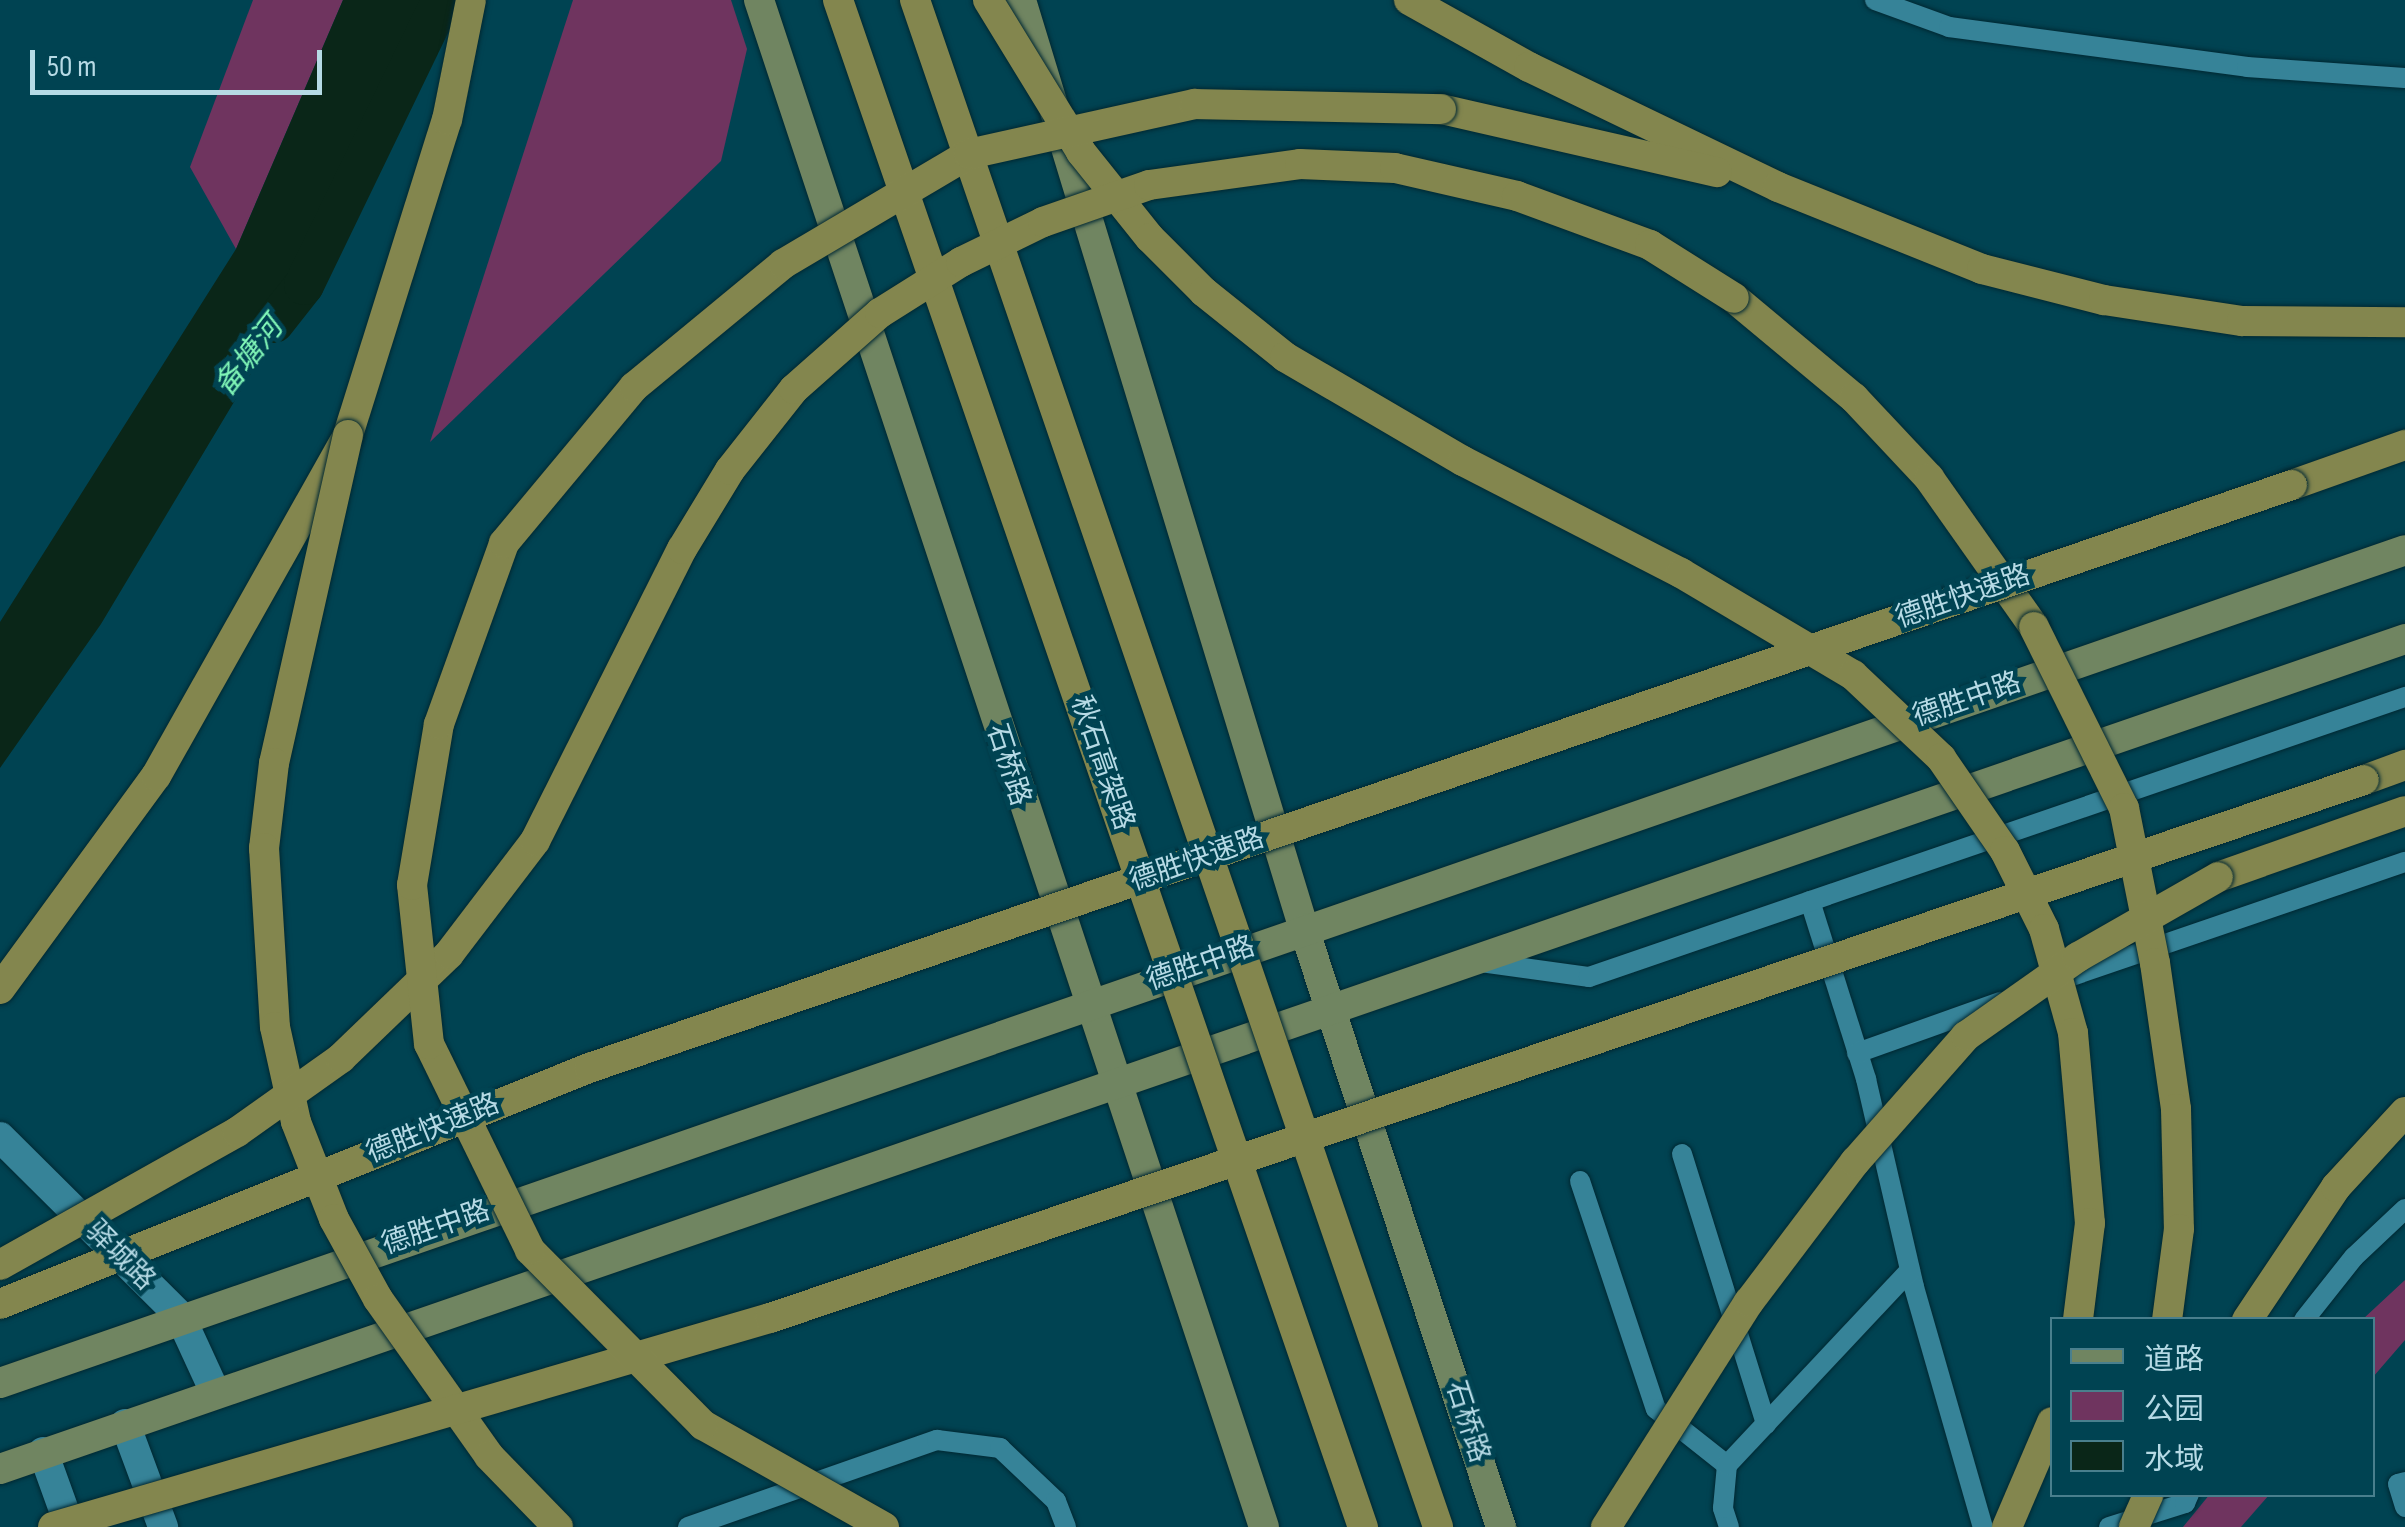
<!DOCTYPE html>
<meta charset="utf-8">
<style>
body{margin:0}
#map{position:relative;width:2405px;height:1527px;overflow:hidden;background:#004352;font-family:"Sofia Sans Condensed","Noto Sans SC",sans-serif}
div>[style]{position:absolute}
.green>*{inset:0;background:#6f345f}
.water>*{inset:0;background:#0a2618}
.canal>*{height:40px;margin:-20px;padding:0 20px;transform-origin:20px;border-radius:20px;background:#0a2618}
.roads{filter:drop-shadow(0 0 2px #002832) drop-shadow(0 0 2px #002832)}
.service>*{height:20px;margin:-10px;padding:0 10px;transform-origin:10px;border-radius:10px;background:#368398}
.minor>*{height:30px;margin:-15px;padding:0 15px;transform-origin:15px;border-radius:15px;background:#368398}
.tertiary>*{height:30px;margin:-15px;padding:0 15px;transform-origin:15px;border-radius:15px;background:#368398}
.primary>*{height:30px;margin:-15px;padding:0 15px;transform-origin:15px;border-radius:15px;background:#708561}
.trunk>*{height:30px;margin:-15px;padding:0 15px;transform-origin:15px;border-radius:15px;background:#83864e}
.bridges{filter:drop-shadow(0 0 2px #002832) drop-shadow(0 0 2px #002832)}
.trunk-bridge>*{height:30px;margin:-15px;padding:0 15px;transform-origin:15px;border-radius:15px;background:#83864e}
span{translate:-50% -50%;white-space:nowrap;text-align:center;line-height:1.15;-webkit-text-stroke:9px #004352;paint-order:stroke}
.street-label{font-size:28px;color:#b6dae5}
.water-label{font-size:30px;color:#80f6b7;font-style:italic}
.legend{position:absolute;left:2050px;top:1317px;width:325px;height:180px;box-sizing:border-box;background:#004352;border:2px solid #497f8d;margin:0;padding:12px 18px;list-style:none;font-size:30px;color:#b6dae5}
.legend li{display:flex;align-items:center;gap:20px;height:50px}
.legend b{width:50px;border:2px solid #497f8d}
.scale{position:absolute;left:30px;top:50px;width:292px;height:45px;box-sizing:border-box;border:5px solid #b6dae5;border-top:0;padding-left:12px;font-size:30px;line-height:35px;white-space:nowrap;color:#b6dae5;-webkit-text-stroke:8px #004352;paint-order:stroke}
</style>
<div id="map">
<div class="green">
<div style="clip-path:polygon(253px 0,343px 0,236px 249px,190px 167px)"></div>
<div style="clip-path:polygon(573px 0,731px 0,747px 49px,721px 161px,430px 442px)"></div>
<div style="clip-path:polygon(2405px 1280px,2405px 1340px,2373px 1377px,2372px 1320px,2363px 1319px)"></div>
<div style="clip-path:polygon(2210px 1494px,2269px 1494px,2269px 1495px,2241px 1527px,2183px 1527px)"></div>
</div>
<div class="water">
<div style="clip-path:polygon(343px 0,442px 0,304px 285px,101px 624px,0 768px,0 622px,236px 249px)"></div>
</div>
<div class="canal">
<div style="left:274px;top:323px;width:48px;rotate:-51.7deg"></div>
<div style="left:304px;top:285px;width:317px;rotate:-64.2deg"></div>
</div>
<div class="roads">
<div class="service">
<div style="left:1875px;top:0;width:79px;rotate:20deg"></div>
<div style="left:1949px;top:27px;width:301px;rotate:7.6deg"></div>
<div style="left:2247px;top:67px;width:158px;rotate:4deg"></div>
<div style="left:1810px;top:901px;width:187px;rotate:72.5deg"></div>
<div style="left:1866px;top:1079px;width:213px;rotate:77deg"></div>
<div style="left:1914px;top:1287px;width:250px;rotate:74deg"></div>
<div style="left:1480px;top:962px;width:110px;rotate:7.8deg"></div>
<div style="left:1589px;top:977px;width:863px;rotate:-18.94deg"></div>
<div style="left:2060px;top:980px;width:365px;rotate:-18.9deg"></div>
<div style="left:1857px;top:1053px;width:152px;rotate:-19.6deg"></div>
<div style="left:1682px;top:1154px;width:283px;rotate:72.7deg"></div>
<div style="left:1580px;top:1181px;width:240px;rotate:71.6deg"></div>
<div style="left:1656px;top:1409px;width:90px;rotate:38.3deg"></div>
<div style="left:2304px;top:1320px;width:80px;rotate:-51.6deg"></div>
<div style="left:2354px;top:1257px;width:70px;rotate:-43.3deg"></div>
<div style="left:2405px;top:1482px;width:7px;rotate:164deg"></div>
<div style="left:2398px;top:1484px;width:24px;rotate:73deg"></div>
<div style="left:688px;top:1527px;width:264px;rotate:-19.3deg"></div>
<div style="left:937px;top:1440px;width:64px;rotate:7.2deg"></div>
<div style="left:1000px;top:1448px;width:77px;rotate:43.4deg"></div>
<div style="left:1056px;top:1501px;width:28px;rotate:69deg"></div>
<div style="left:1729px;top:1527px;width:20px;rotate:-108deg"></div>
<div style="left:1723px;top:1508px;width:43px;rotate:-84.7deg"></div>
<div style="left:1727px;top:1465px;width:267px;rotate:-46.8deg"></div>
<div style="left:2109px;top:1527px;width:80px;rotate:-17.5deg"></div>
<div style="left:2185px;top:1503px;width:10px;rotate:-66deg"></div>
</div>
<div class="minor">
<div style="left:125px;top:1424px;width:110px;rotate:69.7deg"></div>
<div style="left:43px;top:1452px;width:80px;rotate:70.2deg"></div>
</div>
<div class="tertiary">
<div style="left:0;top:1137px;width:254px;rotate:44.8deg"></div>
<div style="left:180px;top:1316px;width:84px;rotate:65.3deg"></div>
</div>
<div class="primary">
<div style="left:759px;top:0;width:1608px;rotate:71.7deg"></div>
<div style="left:1021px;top:0;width:971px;rotate:73.06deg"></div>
<div style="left:1304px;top:929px;width:630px;rotate:71.77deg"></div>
<div style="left:0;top:1383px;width:2545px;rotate:-19.1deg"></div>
<div style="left:0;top:1469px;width:2544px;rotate:-19.04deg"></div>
</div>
<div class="trunk">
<div style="left:1409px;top:0;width:137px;rotate:29.2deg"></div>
<div style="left:1529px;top:67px;width:276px;rotate:25.7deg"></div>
<div style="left:1778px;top:187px;width:220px;rotate:21.9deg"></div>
<div style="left:1982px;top:269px;width:126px;rotate:14.3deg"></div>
<div style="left:2104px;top:300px;width:140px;rotate:8.7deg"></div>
<div style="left:2242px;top:321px;width:163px;rotate:0.4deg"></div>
<div style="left:1441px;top:109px;width:283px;rotate:12.9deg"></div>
<div style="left:1734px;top:298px;width:156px;rotate:39.8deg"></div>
<div style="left:1854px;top:398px;width:110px;rotate:46.8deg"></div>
<div style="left:1929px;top:478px;width:182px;rotate:54.8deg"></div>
<div style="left:2292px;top:485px;width:120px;rotate:-19.5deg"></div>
<div style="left:2364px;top:780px;width:44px;rotate:-20.1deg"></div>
<div style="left:2218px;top:877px;width:198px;rotate:-19.4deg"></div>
<div style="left:0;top:989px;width:264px;rotate:-53.8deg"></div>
<div style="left:156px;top:776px;width:391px;rotate:-60.6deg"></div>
<div style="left:348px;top:435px;width:330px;rotate:-72.6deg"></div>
<div style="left:447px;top:120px;width:122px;rotate:-78.7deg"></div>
<div style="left:2247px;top:1320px;width:160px;rotate:-56.2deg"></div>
<div style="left:2336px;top:1187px;width:102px;rotate:-47.4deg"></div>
<div style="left:2007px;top:1527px;width:114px;rotate:-66.8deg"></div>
</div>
</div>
<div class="bridges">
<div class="trunk-bridge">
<div style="left:838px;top:0;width:1615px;rotate:71.03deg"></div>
<div style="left:915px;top:0;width:1614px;rotate:71.09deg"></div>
<div style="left:988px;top:0;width:178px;rotate:58.5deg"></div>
<div style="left:1081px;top:152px;width:110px;rotate:51.3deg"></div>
<div style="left:1150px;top:238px;width:76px;rotate:45deg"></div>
<div style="left:1204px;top:292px;width:104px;rotate:38.7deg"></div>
<div style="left:1285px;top:357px;width:206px;rotate:30.3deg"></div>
<div style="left:1463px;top:461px;width:245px;rotate:27.2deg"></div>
<div style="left:1681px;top:573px;width:200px;rotate:30.7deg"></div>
<div style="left:1853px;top:675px;width:121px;rotate:43.3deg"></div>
<div style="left:1941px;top:758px;width:113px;rotate:55.5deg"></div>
<div style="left:2005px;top:851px;width:87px;rotate:63.4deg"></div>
<div style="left:2044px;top:929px;width:108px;rotate:74.4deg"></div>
<div style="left:2073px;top:1033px;width:191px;rotate:84.9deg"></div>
<div style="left:2090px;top:1223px;width:98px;rotate:97.1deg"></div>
<div style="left:348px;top:435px;width:336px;rotate:102.7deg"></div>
<div style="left:274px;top:763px;width:86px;rotate:96.7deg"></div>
<div style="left:264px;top:848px;width:179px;rotate:86.5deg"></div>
<div style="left:275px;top:1027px;width:97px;rotate:77.5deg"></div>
<div style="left:296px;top:1122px;width:104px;rotate:68.6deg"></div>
<div style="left:334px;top:1219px;width:91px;rotate:61.2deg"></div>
<div style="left:378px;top:1299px;width:192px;rotate:54.7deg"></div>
<div style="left:489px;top:1456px;width:99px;rotate:45.8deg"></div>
<div style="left:2034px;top:627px;width:202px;rotate:63.6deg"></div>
<div style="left:2124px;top:808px;width:158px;rotate:78.7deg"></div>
<div style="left:2155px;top:963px;width:148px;rotate:81.8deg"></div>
<div style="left:2176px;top:1109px;width:120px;rotate:88.6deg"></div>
<div style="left:2179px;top:1229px;width:92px;rotate:97.5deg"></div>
<div style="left:0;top:1265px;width:272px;rotate:-29.3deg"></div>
<div style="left:237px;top:1132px;width:128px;rotate:-35.4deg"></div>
<div style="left:341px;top:1058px;width:150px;rotate:-43.9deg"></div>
<div style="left:449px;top:954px;width:142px;rotate:-52.7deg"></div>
<div style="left:535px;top:841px;width:327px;rotate:-63.3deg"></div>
<div style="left:682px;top:549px;width:92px;rotate:-58.7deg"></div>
<div style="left:730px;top:470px;width:103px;rotate:-51.7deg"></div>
<div style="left:794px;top:389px;width:115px;rotate:-41.5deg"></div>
<div style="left:880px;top:313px;width:96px;rotate:-32.2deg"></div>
<div style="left:961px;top:262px;width:91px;rotate:-26deg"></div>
<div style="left:1043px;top:222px;width:112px;rotate:-19.2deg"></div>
<div style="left:1149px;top:185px;width:152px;rotate:-7.9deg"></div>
<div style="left:1300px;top:164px;width:95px;rotate:2.4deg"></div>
<div style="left:1395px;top:168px;width:125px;rotate:12.9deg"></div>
<div style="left:1517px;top:196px;width:142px;rotate:20.2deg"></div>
<div style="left:1650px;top:245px;width:99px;rotate:32.2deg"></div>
<div style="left:0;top:1304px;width:635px;rotate:-21.83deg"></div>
<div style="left:589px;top:1068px;width:1800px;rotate:-18.9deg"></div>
<div style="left:53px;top:1527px;width:747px;rotate:-16.25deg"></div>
<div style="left:770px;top:1318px;width:1682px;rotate:-18.65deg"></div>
<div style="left:884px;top:1527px;width:208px;rotate:-150.6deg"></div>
<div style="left:703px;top:1425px;width:246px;rotate:-134.7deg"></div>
<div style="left:530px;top:1250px;width:229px;rotate:-116.1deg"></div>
<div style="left:429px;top:1044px;width:160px;rotate:-96.1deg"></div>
<div style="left:412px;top:885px;width:163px;rotate:-80.5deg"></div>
<div style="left:439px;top:724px;width:192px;rotate:-70.2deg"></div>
<div style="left:504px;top:543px;width:203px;rotate:-50.2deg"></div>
<div style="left:634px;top:387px;width:193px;rotate:-39.5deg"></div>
<div style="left:783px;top:264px;width:216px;rotate:-30.6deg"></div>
<div style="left:969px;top:154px;width:231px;rotate:-12.5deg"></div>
<div style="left:1195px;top:104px;width:246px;rotate:1.2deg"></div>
<div style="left:1606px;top:1527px;width:267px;rotate:-57.6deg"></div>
<div style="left:1749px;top:1302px;width:176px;rotate:-52.9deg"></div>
<div style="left:1855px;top:1162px;width:168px;rotate:-48.6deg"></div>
<div style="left:1966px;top:1036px;width:137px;rotate:-35.2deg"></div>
<div style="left:2078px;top:957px;width:161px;rotate:-29.7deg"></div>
<div style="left:2134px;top:1527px;width:36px;rotate:-66deg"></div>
</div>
</div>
<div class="street-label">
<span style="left:1963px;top:597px;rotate:-19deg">德胜快速路</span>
<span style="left:1967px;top:700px;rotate:-19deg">德胜中路</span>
<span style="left:1102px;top:763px;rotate:71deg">秋石高架路</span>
<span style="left:1008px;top:765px;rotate:72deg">石桥路</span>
<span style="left:1197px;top:860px;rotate:-19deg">德胜快速路</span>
<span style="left:1201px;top:964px;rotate:-19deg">德胜中路</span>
<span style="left:433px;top:1129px;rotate:-22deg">德胜快速路</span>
<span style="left:436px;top:1228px;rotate:-19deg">德胜中路</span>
<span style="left:120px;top:1256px;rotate:45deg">驿城路</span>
<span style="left:1467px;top:1422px;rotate:72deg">石桥路</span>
</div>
<div class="water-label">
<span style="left:249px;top:357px;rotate:-52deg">备塘河</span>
</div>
<ul class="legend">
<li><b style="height:12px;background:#708561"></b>道路</li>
<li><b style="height:28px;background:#6f345f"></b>公园</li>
<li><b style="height:28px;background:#0a2618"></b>水域</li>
</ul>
<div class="scale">50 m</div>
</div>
